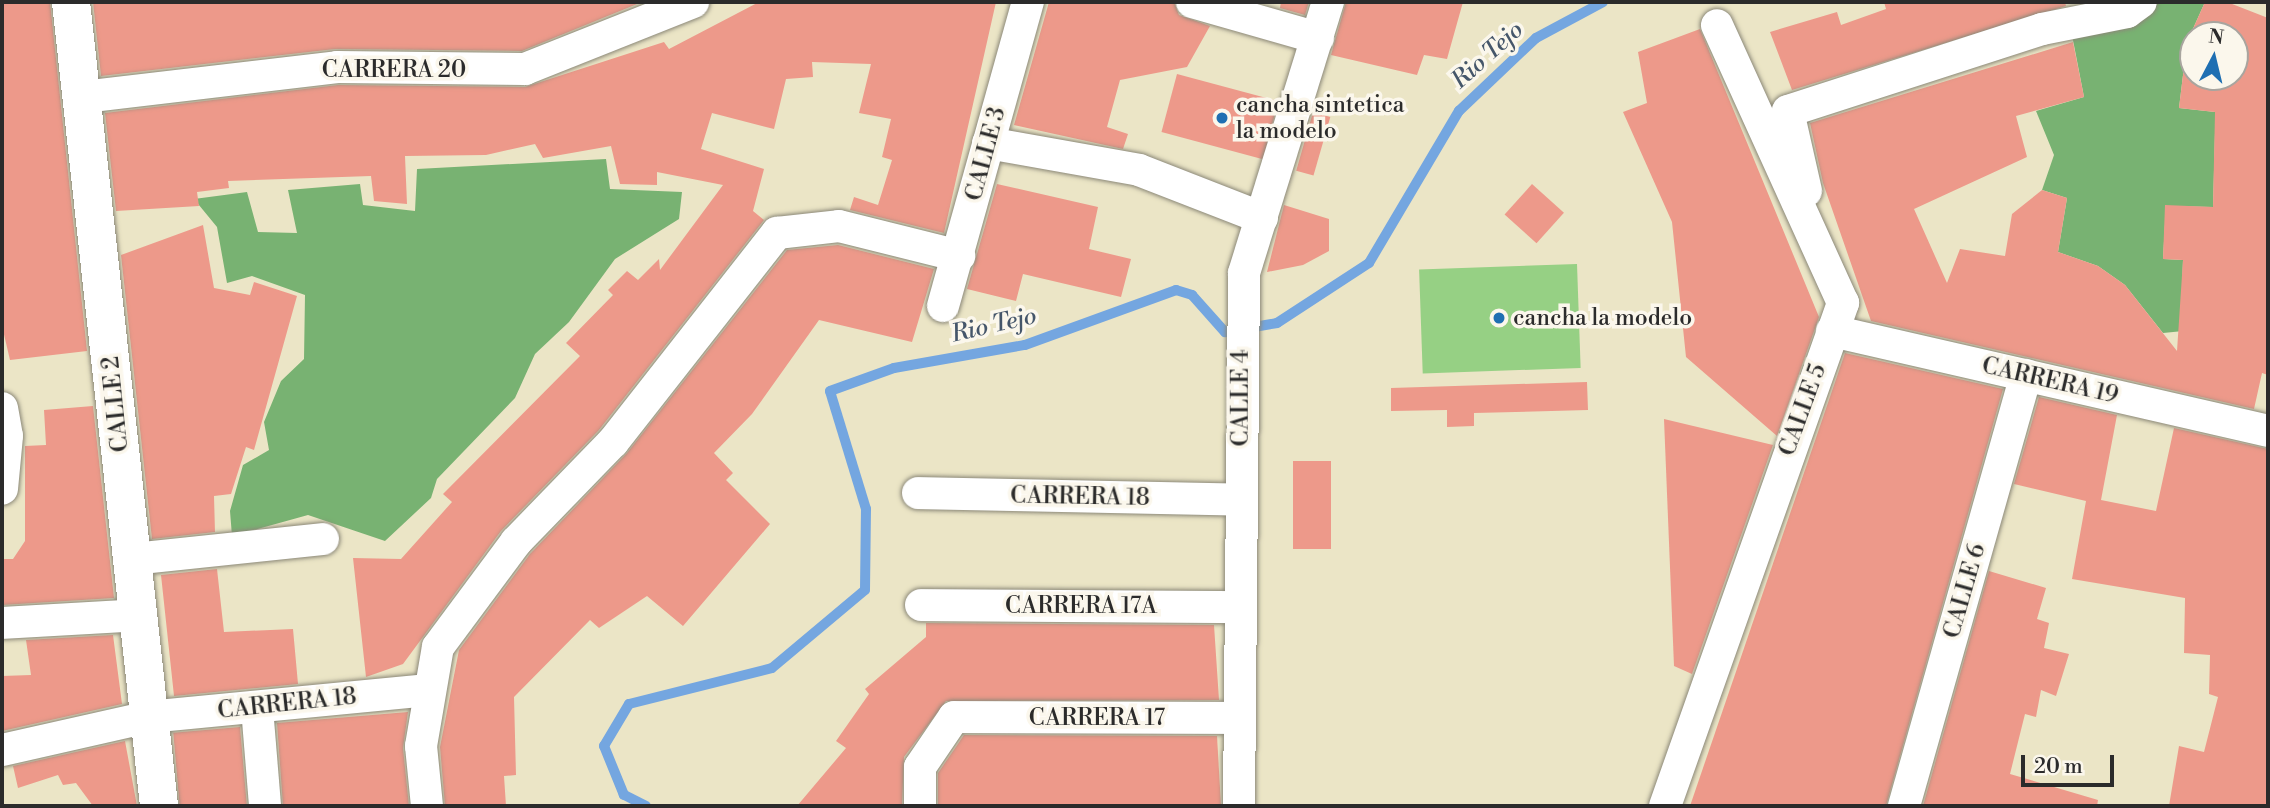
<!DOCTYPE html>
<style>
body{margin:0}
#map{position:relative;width:2270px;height:808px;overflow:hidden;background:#ebe5c6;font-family:"Libre Bodoni",serif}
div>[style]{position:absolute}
.green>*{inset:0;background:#96d084;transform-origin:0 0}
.forest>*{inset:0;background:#78b272}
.stream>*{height:10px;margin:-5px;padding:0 5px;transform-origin:5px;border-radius:5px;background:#74a6e0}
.building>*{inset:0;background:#ed998a;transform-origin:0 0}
.roads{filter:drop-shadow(0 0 2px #8b8878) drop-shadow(0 0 2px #8b8878)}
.minor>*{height:32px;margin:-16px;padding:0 16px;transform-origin:16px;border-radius:16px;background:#fff}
.tertiary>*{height:38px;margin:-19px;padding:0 19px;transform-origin:19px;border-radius:19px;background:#fff}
.dots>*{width:19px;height:19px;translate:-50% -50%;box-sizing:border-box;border:4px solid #fbf7ec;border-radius:50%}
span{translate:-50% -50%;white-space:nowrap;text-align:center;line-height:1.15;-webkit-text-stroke:7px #fbf7ec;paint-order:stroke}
.street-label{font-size:23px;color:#2b2b2b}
.poi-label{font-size:23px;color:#2b2b2b}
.left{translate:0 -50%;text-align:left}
.water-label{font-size:24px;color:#45566a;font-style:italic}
.frame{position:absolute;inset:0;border:4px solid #2b2b2b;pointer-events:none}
.north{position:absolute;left:2179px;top:21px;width:70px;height:70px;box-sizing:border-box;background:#fbf7ec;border:2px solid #a8a59f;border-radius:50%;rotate:7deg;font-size:19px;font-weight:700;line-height:28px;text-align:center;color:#2b2b2b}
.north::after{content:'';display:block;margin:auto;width:24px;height:32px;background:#1f6fb2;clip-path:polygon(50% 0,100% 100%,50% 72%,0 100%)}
.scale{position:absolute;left:2021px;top:755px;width:93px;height:32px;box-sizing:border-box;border:4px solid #2b2b2b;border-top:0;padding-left:9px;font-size:21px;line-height:24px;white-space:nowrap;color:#2b2b2b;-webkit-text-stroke:5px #fbf7ec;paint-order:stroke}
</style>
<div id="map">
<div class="green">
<div style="left:1577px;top:264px;width:104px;height:158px;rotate:88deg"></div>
</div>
<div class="forest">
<div style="clip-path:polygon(2159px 2px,2205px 2px,2187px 42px,2179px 108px,2215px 112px,2215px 133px,2213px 207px,2166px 206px,2163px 259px,2183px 260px,2182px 288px,2268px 297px,2268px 333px,2224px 327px,2163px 333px,2125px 285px,2098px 266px,2058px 252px,2067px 198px,2042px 190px,2054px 155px,2036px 111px,2084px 97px,2072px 35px,2134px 21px)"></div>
<div style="clip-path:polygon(606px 159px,610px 189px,682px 192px,679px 219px,615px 259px,569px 322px,535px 354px,515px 398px,437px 479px,431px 498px,385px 541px,308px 515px,232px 536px,230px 511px,243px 465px,269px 450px,264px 422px,281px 381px,304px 359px,305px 295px,252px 276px,227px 283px,217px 227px,194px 199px,247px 192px,258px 232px,297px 233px,288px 190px,360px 184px,363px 205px,415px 211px,417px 169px)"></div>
</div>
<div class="stream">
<div style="left:646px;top:806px;width:25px;rotate:-153deg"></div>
<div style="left:624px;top:795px;width:53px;rotate:-112.2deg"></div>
<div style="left:604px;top:746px;width:49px;rotate:-59.2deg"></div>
<div style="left:629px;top:704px;width:147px;rotate:-14.1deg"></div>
<div style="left:772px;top:668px;width:121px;rotate:-40deg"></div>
<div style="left:865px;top:590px;width:81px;rotate:-89.3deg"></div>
<div style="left:866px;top:509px;width:123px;rotate:-107deg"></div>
<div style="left:830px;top:391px;width:68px;rotate:-19.8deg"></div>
<div style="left:894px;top:368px;width:133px;rotate:-10deg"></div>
<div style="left:1025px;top:345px;width:161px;rotate:-20deg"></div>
<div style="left:1176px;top:290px;width:17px;rotate:17deg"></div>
<div style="left:1192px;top:295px;width:50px;rotate:48.3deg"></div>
<div style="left:1225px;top:332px;width:53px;rotate:-9.8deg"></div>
<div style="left:1277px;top:323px;width:110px;rotate:-33.1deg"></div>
<div style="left:1369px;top:263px;width:177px;rotate:-59.4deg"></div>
<div style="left:1459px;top:111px;width:106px;rotate:-43.5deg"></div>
<div style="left:1536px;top:38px;width:76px;rotate:-28.2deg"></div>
</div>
<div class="building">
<div style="clip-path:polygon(2px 2px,50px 2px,87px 351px,10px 360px,2px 326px)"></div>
<div style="clip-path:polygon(93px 2px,193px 4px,642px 2px,522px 51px,335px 49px,101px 76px)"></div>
<div style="clip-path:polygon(759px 2px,996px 2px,944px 233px,850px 210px,854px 197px,878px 205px,892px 160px,882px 157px,891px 119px,859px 113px,871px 64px,812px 62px,813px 77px,786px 79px,774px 129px,712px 113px,701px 149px,764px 169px,753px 211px,764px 220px,599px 430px,501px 531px,403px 664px,366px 677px,353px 558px,401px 559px,452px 502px,443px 494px,580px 356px,566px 343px,613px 295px,608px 290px,627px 271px,638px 280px,659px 259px,660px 270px,723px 185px,657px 172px,657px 185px,620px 184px,611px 146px,543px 158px,535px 144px,486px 155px,405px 156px,407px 204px,374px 201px,371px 176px,228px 181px,229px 188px,197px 192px,199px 206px,116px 211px,105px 113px,338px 85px,525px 87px,664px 42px,669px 49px)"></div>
<div style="clip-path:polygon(1049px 2px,1174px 2px,1179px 15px,1210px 26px,1187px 67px,1120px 80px,1107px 127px,1128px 134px,1123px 149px,1014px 125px)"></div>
<div style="clip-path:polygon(1281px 2px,1309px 2px,1305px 15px,1280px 8px)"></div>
<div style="clip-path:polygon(1346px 2px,1463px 2px,1447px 59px,1424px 55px,1417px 75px,1331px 55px)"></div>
<div style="clip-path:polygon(1884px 2px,2065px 2px,2066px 6px,1792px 90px,1770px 32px,1837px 12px,1841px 25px,1886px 9px)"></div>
<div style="clip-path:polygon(evenodd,2205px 2px,2227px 2px,2268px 18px,2268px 375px,2262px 373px,2254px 409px,1871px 321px,1823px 183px,1810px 123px,2073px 42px,2084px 97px,2016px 116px,2027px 157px,1914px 209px,1947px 283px,1960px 249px,2005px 256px,2012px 214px,2042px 190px,2067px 198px,2058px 252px,2098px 266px,2125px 285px,2177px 351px,2183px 260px,2163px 259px,2165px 205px,2213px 207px,2215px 112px,2179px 108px,2187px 42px,2205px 2px,2193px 35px,2235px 35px,2235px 77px,2193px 77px,2193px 35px)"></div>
<div style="clip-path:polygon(1700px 29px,1819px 317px,1777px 436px,1686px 357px,1672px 222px,1623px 112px,1647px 103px,1638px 52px)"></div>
<div style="left:1177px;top:74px;width:105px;height:60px;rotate:15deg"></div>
<div style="left:1313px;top:112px;width:18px;height:61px;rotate:16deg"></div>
<div style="clip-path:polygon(997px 184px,1098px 207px,1089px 249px,1131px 259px,1121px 297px,1023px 274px,1016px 301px,967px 289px)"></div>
<div style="left:1532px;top:184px;width:43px;height:41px;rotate:42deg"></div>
<div style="clip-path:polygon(1284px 205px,1329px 219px,1329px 251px,1303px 265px,1267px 272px)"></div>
<div style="clip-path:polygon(203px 225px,214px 288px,250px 295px,254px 282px,297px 296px,254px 450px,246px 447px,231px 494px,214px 496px,215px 532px,152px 539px,121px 255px)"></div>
<div style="clip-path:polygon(838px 245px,934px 269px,912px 342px,819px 320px,752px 414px,714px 453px,733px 473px,726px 480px,770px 524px,683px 626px,647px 596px,599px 628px,590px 620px,514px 697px,516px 775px,504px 776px,506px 806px,445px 806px,440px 747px,459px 650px,530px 554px,627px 453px,787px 250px)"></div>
<div style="clip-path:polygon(1845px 353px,2003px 389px,1886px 806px,1690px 806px)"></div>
<div style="clip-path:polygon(1587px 382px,1588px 410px,1474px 413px,1474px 426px,1447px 427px,1447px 410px,1391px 411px,1391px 388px)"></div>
<div style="clip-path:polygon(2039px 397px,2117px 415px,2101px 500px,2156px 511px,2174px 428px,2268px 449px,2268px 806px,2169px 806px,2179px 746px,2204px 752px,2218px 697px,2209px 694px,2210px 655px,2184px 653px,2185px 598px,2072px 579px,2086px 501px,2014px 484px)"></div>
<div style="clip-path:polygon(93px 406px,114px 598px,2px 605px,2px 559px,13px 559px,25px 541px,25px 446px,46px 445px,44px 410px)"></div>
<div style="clip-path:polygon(1664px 419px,1773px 445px,1692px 674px,1674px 666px)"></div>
<div style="left:1293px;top:461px;width:38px;height:88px"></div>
<div style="clip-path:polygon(217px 569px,224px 632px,293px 629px,298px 684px,174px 696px,161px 575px)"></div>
<div style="clip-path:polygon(1989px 571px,2046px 588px,2037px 619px,2049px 623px,2044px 648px,2069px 654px,2056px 696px,2041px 690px,2036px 717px,2025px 714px,2010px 774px,2098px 800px,2097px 806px,1923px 806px)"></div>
<div style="clip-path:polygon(926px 623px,1214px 625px,1219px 700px,946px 701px,904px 757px,902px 806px,797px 806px,846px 748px,836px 741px,869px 694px,865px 689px,926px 637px)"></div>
<div style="clip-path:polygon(113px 635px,122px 704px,2px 731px,2px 676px,31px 675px,26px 640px)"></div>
<div style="clip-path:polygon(408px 712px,403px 748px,409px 806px,283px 806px,277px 723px)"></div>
<div style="left:240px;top:727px;width:79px;height:67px;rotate:85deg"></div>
<div style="clip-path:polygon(964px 735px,1217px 736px,1221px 806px,938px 806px,938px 773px)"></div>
<div style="clip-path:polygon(125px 741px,137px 806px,93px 806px,76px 783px,63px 785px,58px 775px,18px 788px,13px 766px)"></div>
</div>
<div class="roads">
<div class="minor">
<div style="left:1192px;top:2px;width:131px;rotate:15.9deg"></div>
<div style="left:83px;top:97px;width:256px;rotate:-6.7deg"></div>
<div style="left:337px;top:67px;width:188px;rotate:0.6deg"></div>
<div style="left:525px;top:69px;width:181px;rotate:-21.7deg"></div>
<div style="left:988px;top:143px;width:153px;rotate:10.1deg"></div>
<div style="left:1139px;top:170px;width:132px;rotate:21.3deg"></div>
<div style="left:1806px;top:191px;width:82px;rotate:-102.7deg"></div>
<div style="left:1788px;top:111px;width:267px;rotate:-17.9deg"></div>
<div style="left:2042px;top:29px;width:87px;rotate:-11.3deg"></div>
<div style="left:2127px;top:12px;width:17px;rotate:-36deg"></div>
<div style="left:943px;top:306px;width:316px;rotate:-74.4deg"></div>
<div style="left:1832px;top:331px;width:447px;rotate:12.9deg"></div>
<div style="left:2px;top:408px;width:28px;rotate:80deg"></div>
<div style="left:7px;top:436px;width:53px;rotate:95.4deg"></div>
<div style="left:918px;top:493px;width:324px;rotate:1.2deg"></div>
<div style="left:133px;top:559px;width:191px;rotate:-6deg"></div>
<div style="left:921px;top:605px;width:319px;rotate:0.4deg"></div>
<div style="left:2px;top:623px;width:137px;rotate:-3.3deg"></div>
<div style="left:257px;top:708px;width:98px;rotate:85.3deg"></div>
<div style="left:2px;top:750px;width:150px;rotate:-12.7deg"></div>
<div style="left:148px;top:717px;width:279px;rotate:-5.5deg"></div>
<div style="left:427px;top:806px;width:60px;rotate:-95.7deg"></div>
<div style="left:421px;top:746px;width:100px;rotate:-80.3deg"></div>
<div style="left:438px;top:647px;width:131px;rotate:-53.4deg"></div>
<div style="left:516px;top:542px;width:139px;rotate:-45.9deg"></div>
<div style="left:613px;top:442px;width:266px;rotate:-51.9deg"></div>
<div style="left:777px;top:233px;width:62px;rotate:-6.4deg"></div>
<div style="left:839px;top:226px;width:124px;rotate:14deg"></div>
<div style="left:920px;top:806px;width:39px;rotate:-90deg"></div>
<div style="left:920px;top:767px;width:60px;rotate:-55.8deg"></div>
<div style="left:954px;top:717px;width:285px;rotate:0.2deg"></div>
<div style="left:1239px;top:806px;width:533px;rotate:-89.46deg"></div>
<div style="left:1244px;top:273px;width:284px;rotate:-72.8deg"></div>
<div style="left:1665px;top:806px;width:534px;rotate:-70.51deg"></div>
<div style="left:1843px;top:303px;width:305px;rotate:-114.4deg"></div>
<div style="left:1904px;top:806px;width:448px;rotate:-74.2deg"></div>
</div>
<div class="tertiary">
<div style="left:71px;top:2px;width:809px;rotate:83.75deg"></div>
</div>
</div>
<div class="dots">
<div style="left:1222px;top:118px;background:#1f6fb2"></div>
<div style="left:1499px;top:318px;background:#1f6fb2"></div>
</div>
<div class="street-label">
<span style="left:394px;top:70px">CARRERA 20</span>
<span style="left:986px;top:154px;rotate:-75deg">CALLE 3</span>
<span style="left:2050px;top:381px;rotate:13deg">CARRERA 19</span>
<span style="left:1241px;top:398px;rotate:-90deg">CALLE 4</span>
<span style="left:116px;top:404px;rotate:-96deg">CALLE 2</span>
<span style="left:1803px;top:410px;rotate:-70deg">CALLE 5</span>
<span style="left:1080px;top:497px;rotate:1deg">CARRERA 18</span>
<span style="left:1965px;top:591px;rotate:-74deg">CALLE 6</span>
<span style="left:1081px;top:606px">CARRERA 17A</span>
<span style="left:287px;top:704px;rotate:-6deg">CARRERA 18</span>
<span style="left:1097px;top:718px">CARRERA 17</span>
</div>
<div class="poi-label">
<span class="left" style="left:1236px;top:118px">cancha sintetica<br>la modelo</span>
<span class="left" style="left:1513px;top:318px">cancha la modelo</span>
</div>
<div class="water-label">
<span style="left:1488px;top:56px;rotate:-42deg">Rio Tejo</span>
<span style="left:994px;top:326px;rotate:-13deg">Rio Tejo</span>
</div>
<div class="frame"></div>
<div class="north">N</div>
<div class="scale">20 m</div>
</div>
